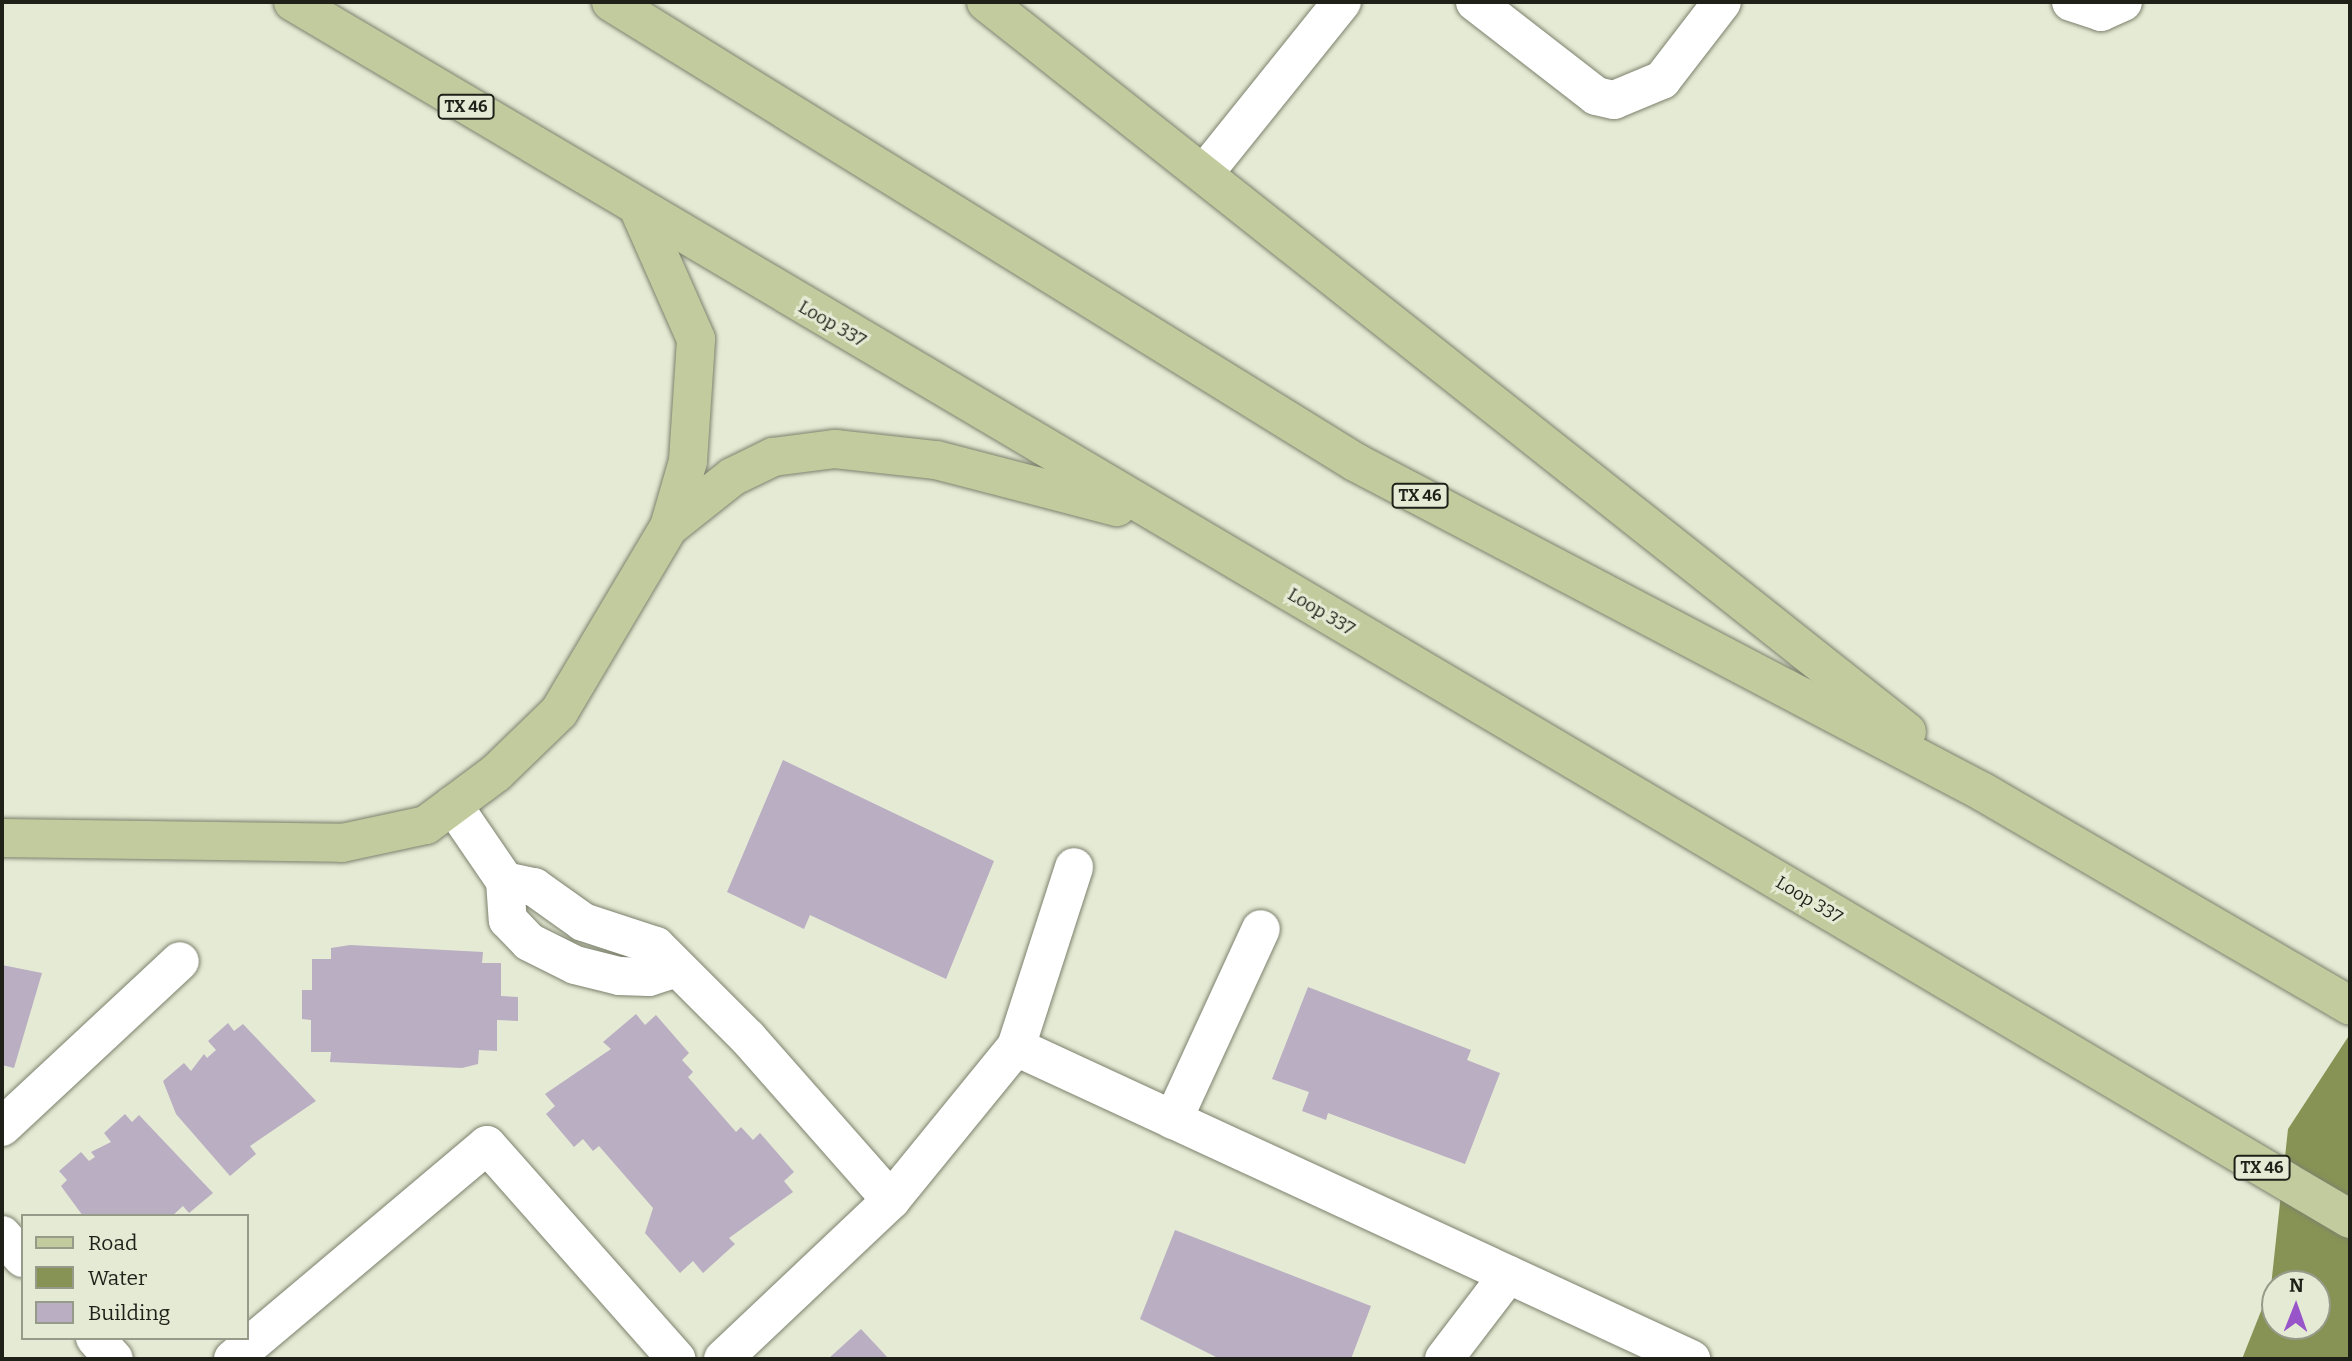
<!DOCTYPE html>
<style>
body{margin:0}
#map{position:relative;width:2352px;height:1361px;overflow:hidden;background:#e5ead4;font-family:Bitter,serif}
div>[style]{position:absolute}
.water>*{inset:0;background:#879355}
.building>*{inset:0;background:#b9aec2}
.roads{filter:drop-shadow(0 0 2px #7c816d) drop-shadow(0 0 2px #7c816d)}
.minor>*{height:38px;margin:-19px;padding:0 19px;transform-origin:19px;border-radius:19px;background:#fff}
.major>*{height:38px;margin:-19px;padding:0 19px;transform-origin:19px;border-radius:19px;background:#c2cb9e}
span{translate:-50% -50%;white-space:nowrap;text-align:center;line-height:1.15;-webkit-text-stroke:6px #e5ead4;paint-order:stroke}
.shield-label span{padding:2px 5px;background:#e5ead4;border:2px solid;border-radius:5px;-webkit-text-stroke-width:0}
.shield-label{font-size:16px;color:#1f2119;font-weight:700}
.street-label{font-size:18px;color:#1f2119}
.frame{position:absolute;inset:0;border:4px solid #1f2119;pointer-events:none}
.legend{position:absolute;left:21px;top:1214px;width:228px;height:126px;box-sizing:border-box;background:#e5ead4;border:2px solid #969a89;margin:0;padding:9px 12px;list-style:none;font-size:21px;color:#1f2119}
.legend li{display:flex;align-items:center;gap:14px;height:35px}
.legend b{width:35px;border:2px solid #969a89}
.north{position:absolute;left:2261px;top:1270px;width:70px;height:70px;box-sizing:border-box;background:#e5ead4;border:2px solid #969a89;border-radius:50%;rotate:1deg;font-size:19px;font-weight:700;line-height:28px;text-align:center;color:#1f2119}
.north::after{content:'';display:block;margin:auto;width:24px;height:32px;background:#9855ca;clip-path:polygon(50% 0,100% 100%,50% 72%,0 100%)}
</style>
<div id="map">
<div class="water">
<div style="clip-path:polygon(evenodd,2350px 1034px,2350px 1359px,2242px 1359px,2271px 1286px,2288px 1129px,2350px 1034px,2275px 1284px,2317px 1284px,2317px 1326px,2275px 1326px,2275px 1284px)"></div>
</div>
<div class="building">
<div style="clip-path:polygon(783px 760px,994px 861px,946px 979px,810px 915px,804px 929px,727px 892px)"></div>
<div style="clip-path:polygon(350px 945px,483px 952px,482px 963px,501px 963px,501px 996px,518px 997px,518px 1021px,497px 1020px,497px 1051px,479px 1050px,478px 1064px,462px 1068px,330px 1062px,331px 1052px,311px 1052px,311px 1020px,302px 1019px,302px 990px,312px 990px,312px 959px,331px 959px,331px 948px)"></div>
<div style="clip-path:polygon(2px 965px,42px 973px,14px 1068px,2px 1065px)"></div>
<div style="clip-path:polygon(1308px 987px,1471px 1050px,1467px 1060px,1500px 1073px,1465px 1164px,1328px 1113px,1326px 1120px,1302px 1111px,1309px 1092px,1272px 1079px)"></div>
<div style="clip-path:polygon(636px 1014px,645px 1025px,656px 1015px,689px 1053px,682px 1060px,693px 1072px,688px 1077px,736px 1132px,741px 1127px,753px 1140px,760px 1133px,794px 1172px,784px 1181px,793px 1192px,729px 1238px,735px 1244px,703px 1273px,693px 1261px,680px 1273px,645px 1233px,653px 1208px,599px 1146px,593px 1151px,583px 1139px,574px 1147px,546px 1114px,555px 1106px,545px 1094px,611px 1049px,603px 1042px)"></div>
<div style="clip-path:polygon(228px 1023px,234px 1031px,243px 1024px,316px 1101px,250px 1146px,256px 1154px,230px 1176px,176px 1114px,163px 1081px,184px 1063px,191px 1071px,204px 1054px,207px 1058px,216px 1050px,208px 1041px)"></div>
<div style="clip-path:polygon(125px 1114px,132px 1122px,139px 1115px,213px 1193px,189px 1213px,183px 1206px,172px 1216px,83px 1216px,61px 1186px,67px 1180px,59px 1171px,81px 1152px,89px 1161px,95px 1157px,91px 1152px,111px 1142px,104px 1133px)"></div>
<div style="clip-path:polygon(1175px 1230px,1371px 1306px,1351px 1359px,1220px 1359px,1140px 1319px)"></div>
<div style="clip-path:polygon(861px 1329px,889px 1359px,828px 1359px)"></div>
</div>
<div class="roads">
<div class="minor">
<div style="left:1475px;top:2px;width:153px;rotate:37.8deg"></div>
<div style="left:1596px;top:96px;width:18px;rotate:13deg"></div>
<div style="left:1614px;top:100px;width:52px;rotate:-22.6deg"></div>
<div style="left:1662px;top:80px;width:98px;rotate:-52.4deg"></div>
<div style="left:2071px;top:2px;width:32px;rotate:18deg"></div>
<div style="left:2101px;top:12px;width:24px;rotate:-24deg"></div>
<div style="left:1206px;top:171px;width:217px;rotate:-51.2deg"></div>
<div style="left:453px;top:805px;width:92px;rotate:55.6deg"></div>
<div style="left:505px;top:881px;width:39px;rotate:86deg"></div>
<div style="left:508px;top:920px;width:30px;rotate:46deg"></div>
<div style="left:529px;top:942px;width:51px;rotate:26.6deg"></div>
<div style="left:575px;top:965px;width:45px;rotate:14deg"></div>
<div style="left:619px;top:976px;width:30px;rotate:2deg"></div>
<div style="left:649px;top:977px;width:28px;rotate:-18deg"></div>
<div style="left:505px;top:881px;width:30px;rotate:12deg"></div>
<div style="left:534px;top:887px;width:60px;rotate:35.5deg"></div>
<div style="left:583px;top:922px;width:77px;rotate:18.2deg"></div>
<div style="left:656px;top:946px;width:130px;rotate:45deg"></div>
<div style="left:748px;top:1038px;width:216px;rotate:48.6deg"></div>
<div style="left:1016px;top:1047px;width:189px;rotate:-72.1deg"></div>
<div style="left:1173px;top:1120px;width:210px;rotate:-65.3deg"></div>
<div style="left:2px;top:1127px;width:243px;rotate:-43deg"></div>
<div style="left:2px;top:1235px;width:31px;rotate:48deg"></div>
<div style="left:95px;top:1338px;width:28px;rotate:48deg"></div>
<div style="left:233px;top:1359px;width:332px;rotate:-40.1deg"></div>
<div style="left:487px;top:1145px;width:286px;rotate:48.5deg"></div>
<div style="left:723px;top:1359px;width:231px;rotate:-43.4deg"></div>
<div style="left:891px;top:1200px;width:198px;rotate:-50.8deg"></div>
<div style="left:1016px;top:1047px;width:744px;rotate:24.81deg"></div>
<div style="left:1444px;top:1359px;width:106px;rotate:-52.7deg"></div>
</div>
<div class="major">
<div style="left:293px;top:2px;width:2390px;rotate:30.61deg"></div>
<div style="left:611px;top:2px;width:875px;rotate:31.73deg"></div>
<div style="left:1355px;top:462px;width:709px;rotate:27.72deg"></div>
<div style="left:1983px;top:792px;width:425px;rotate:30.2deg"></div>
<div style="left:986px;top:2px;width:1175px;rotate:38.4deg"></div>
<div style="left:669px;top:527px;width:80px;rotate:-38.4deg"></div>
<div style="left:732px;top:477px;width:46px;rotate:-26deg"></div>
<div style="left:773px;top:457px;width:63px;rotate:-7.4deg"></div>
<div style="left:835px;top:449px;width:102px;rotate:6.2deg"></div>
<div style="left:936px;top:460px;width:187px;rotate:14.6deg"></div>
<div style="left:2px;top:838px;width:340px;rotate:0.8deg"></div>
<div style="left:342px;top:843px;width:86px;rotate:-12.1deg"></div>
<div style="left:426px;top:825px;width:87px;rotate:-36.6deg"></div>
<div style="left:496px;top:773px;width:88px;rotate:-44.1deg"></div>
<div style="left:559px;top:712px;width:215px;rotate:-59.3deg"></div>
<div style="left:669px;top:527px;width:69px;rotate:-73.9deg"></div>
<div style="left:688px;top:461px;width:122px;rotate:-86.2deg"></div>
<div style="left:696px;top:339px;width:139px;rotate:-113.8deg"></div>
</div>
</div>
<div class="shield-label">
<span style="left:466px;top:107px">TX 46</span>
<span style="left:1420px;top:496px">TX 46</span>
<span style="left:2262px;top:1168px">TX 46</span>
</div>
<div class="street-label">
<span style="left:832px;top:324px;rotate:30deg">Loop 337</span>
<span style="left:1321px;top:612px;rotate:31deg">Loop 337</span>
<span style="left:1809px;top:900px;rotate:31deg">Loop 337</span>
</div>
<div class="frame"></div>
<ul class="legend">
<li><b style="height:9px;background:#c2cb9e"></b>Road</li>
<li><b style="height:19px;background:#879355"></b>Water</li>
<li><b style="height:19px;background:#b9aec2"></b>Building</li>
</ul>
<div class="north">N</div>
</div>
